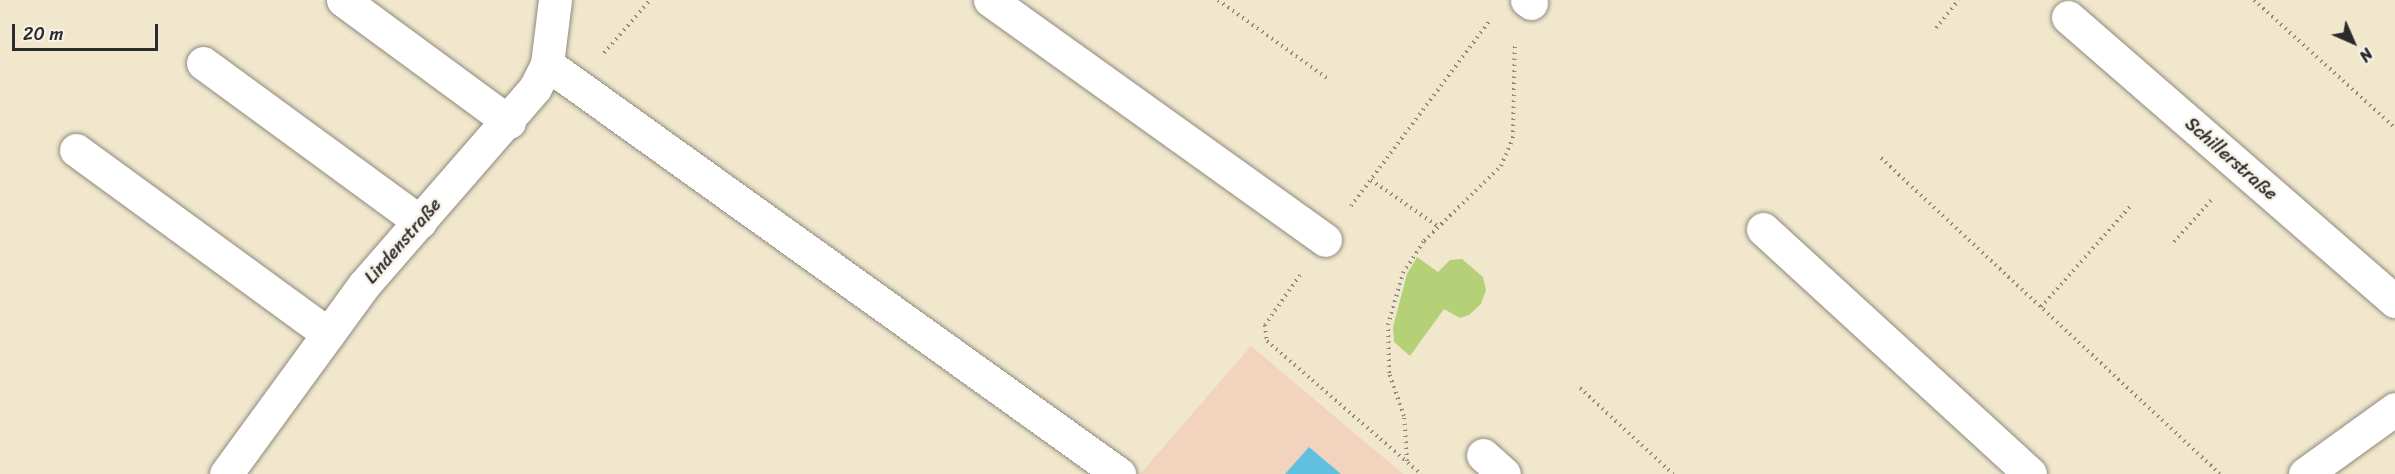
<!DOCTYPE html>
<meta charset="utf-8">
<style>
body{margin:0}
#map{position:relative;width:2395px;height:474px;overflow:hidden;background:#f0e7cd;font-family:Sriracha,sans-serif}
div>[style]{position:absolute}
.built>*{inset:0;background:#f2d4be}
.green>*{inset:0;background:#b4d178}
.water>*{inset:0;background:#61bfdf}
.path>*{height:4px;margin-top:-2px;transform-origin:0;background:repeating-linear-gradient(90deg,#8e897c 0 1.5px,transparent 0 6px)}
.roads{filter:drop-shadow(0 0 2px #8e897c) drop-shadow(0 0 2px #8e897c)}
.minor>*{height:33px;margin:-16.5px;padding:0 16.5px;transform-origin:16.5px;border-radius:16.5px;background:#fff}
span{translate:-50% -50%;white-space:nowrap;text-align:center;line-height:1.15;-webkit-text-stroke:5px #f7f3e8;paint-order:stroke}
.street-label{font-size:18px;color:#2b2b2b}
.north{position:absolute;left:2323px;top:12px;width:60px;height:60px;-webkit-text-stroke:4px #f7f3e8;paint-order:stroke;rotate:135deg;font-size:16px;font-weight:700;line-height:24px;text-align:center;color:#2b2b2b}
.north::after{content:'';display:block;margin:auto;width:21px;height:27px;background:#2b2b2b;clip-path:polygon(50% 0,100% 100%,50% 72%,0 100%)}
.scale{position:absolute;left:12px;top:24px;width:146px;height:27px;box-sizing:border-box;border:3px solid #2b2b2b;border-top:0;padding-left:8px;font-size:18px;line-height:21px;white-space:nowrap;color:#2b2b2b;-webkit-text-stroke:4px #f7f3e8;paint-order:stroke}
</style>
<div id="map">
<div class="built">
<div style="clip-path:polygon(1251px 346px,1403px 474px,1140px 474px)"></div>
</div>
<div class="green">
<div style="clip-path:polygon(1417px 257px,1438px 272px,1450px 260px,1462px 259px,1483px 277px,1486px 290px,1481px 304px,1469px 315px,1460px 318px,1444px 309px,1410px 356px,1394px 342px,1393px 327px,1407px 274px)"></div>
</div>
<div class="water">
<div style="clip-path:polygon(1309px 447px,1341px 474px,1285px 474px)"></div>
</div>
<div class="path">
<div style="left:1218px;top:0;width:134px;rotate:35.6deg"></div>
<div style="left:2254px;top:0;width:190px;rotate:42.2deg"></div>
<div style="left:1936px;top:28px;width:36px;rotate:-51deg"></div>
<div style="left:604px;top:53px;width:70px;rotate:-49deg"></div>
<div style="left:1881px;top:158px;width:463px;rotate:43deg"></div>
<div style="left:1371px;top:180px;width:83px;rotate:34.7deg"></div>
<div style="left:1351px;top:206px;width:232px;rotate:-53.2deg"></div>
<div style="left:2174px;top:242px;width:57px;rotate:-48.5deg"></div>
<div style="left:1300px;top:275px;width:61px;rotate:125deg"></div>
<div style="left:1265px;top:325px;width:16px;rotate:83deg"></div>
<div style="left:1267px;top:341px;width:203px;rotate:40.8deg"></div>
<div style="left:2041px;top:307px;width:137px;rotate:-48.5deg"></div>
<div style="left:1580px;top:388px;width:127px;rotate:42.8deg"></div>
<div style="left:1407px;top:461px;width:45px;rotate:-93.8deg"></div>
<div style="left:1404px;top:416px;width:46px;rotate:-109.2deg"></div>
<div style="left:1389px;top:373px;width:48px;rotate:-91.2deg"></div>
<div style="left:1388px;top:325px;width:54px;rotate:-73.9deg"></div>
<div style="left:1403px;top:273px;width:38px;rotate:-57deg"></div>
<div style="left:1424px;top:241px;width:107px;rotate:-44.2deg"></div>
<div style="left:1501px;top:166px;width:30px;rotate:-67deg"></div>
<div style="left:1513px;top:138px;width:96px;rotate:-88.8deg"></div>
</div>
<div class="roads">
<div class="minor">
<div style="left:343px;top:0;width:206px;rotate:36.3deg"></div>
<div style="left:990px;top:0;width:412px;rotate:35.6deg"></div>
<div style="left:1527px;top:0;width:5px;rotate:37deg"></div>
<div style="left:2068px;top:17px;width:433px;rotate:41deg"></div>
<div style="left:203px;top:63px;width:269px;rotate:36.2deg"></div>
<div style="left:547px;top:64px;width:704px;rotate:35.63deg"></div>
<div style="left:76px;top:150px;width:312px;rotate:36.1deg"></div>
<div style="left:1763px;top:229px;width:362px;rotate:42.5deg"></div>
<div style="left:1483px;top:455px;width:28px;rotate:42deg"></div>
<div style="left:226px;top:474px;width:233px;rotate:-53.9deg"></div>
<div style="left:363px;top:286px;width:262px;rotate:-49deg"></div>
<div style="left:535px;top:88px;width:27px;rotate:-63deg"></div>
<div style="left:547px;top:64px;width:64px;rotate:-82.9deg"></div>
<div style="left:2305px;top:474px;width:111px;rotate:-35.8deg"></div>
</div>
</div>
<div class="street-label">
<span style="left:2231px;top:159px;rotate:41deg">Schillerstraße</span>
<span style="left:403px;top:241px;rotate:-49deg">Lindenstraße</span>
</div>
<div class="north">N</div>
<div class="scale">20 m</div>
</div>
